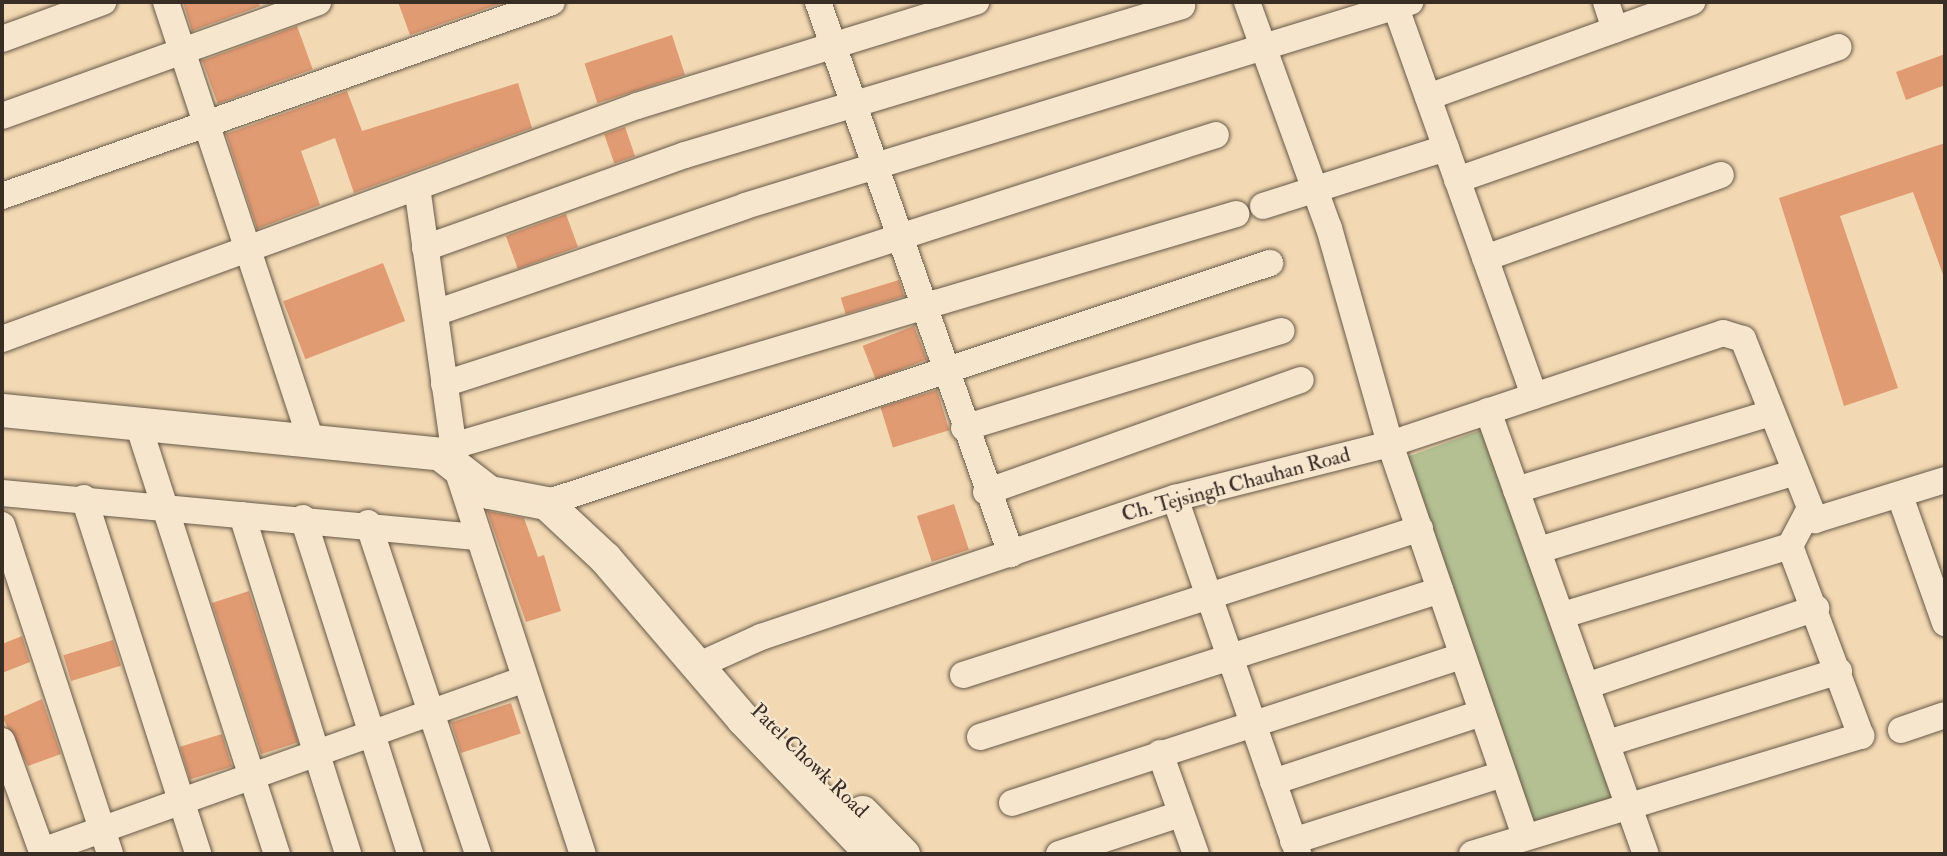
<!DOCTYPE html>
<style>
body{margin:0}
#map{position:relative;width:1947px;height:856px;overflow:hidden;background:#f3d9b3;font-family:"IM FELL Double Pica",serif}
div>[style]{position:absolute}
.green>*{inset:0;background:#b4c092;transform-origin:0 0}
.building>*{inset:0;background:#e09b73;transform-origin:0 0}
.roads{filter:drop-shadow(0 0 2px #675949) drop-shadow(0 0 2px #675949)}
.minor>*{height:26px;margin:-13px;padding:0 13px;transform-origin:13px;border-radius:13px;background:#f7e6ce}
.tertiary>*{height:33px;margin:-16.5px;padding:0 16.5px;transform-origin:16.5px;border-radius:16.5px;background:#f7e6ce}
span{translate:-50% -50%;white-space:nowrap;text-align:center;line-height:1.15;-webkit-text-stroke:5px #f7e6ce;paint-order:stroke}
.street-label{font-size:21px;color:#382e26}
.frame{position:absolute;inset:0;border:4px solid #382e26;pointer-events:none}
</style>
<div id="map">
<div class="green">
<div style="left:1492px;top:426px;width:395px;height:100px;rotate:70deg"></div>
</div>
<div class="building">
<div style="clip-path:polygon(183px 2px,258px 2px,260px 6px,192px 31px)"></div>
<div style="clip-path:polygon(398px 2px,502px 2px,502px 3px,410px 35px)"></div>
<div style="left:297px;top:26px;width:46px;height:101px;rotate:70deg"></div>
<div style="left:672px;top:35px;width:42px;height:92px;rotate:72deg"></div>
<div style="clip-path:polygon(1945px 54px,1945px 85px,1906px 100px,1896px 72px)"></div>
<div style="clip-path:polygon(518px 83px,532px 128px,354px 193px,335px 138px,301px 151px,320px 205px,257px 229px,226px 134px,347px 91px,362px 131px)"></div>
<div style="left:625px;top:127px;width:31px;height:22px;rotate:71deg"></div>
<div style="clip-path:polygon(1945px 143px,1945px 280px,1913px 192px,1840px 216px,1898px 388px,1844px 406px,1779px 198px)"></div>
<div style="left:566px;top:214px;width:35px;height:64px;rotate:70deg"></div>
<div style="left:383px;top:263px;width:62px;height:107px;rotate:69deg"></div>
<div style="left:899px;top:280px;width:17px;height:61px;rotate:73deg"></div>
<div style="left:914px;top:326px;width:36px;height:55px;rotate:69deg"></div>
<div style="left:937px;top:390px;width:42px;height:59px;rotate:73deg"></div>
<div style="left:954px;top:504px;width:48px;height:39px;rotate:72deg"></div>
<div style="clip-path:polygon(487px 511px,524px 518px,538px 557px,544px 555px,561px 611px,526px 622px)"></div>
<div style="left:249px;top:591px;width:159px;height:39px;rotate:72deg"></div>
<div style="clip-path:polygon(22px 636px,30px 662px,2px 673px,2px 644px)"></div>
<div style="left:113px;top:640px;width:27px;height:52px;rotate:73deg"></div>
<div style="clip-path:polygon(42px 699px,61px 754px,28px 766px,2px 717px)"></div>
<div style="left:511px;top:703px;width:32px;height:63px;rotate:72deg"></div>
<div style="left:222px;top:734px;width:34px;height:44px;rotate:73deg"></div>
</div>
<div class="roads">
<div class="minor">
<div style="left:166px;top:2px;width:462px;rotate:71.7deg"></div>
<div style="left:818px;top:2px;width:585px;rotate:70.73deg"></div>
<div style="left:1247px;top:2px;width:240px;rotate:70.1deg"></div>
<div style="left:1329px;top:228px;width:224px;rotate:74.2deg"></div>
<div style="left:1390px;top:444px;width:416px;rotate:71deg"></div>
<div style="left:1394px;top:2px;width:418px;rotate:70.4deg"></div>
<div style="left:1606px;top:2px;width:29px;rotate:72deg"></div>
<div style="left:2px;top:39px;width:108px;rotate:-20.1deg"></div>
<div style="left:1428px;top:97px;width:281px;rotate:-19.8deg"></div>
<div style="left:2px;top:116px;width:336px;rotate:-19.8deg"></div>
<div style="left:1457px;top:180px;width:404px;rotate:-19.2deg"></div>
<div style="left:417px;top:187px;width:282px;rotate:82deg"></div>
<div style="left:456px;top:466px;width:408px;rotate:71.9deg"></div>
<div style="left:2px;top:196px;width:583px;rotate:-19.43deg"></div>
<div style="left:1263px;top:206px;width:192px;rotate:-17.6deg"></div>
<div style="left:425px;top:248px;width:276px;rotate:-19.7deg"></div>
<div style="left:685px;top:155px;width:519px;rotate:-16.69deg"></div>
<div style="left:1485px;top:258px;width:250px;rotate:-19.4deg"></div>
<div style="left:435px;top:313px;width:328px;rotate:-19deg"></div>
<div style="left:745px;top:206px;width:696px;rotate:-17.05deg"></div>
<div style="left:2px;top:339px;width:676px;rotate:-20.15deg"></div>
<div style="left:637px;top:106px;width:355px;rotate:-17.1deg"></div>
<div style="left:444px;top:384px;width:811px;rotate:-17.88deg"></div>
<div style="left:1488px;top:411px;width:470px;rotate:70.4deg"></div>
<div style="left:138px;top:424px;width:452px;rotate:72.1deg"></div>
<div style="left:964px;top:428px;width:332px;rotate:-17deg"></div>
<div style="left:453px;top:446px;width:817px;rotate:-16.5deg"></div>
<div style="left:1516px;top:490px;width:266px;rotate:-16.8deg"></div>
<div style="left:986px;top:492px;width:334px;rotate:-19.6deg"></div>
<div style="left:2px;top:493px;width:479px;rotate:5.3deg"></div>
<div style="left:1900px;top:496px;width:135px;rotate:70.5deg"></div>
<div style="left:84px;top:498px;width:374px;rotate:72.2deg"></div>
<div style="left:1175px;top:498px;width:377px;rotate:70.9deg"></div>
<div style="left:546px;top:503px;width:763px;rotate:-18.34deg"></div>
<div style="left:242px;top:515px;width:355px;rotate:72.6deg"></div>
<div style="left:303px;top:518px;width:353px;rotate:72.3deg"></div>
<div style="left:368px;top:523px;width:349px;rotate:71.6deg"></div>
<div style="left:2px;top:525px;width:346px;rotate:71.8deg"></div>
<div style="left:1539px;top:550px;width:268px;rotate:-16.9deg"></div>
<div style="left:1563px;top:615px;width:237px;rotate:-16.9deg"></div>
<div style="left:699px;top:665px;width:68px;rotate:-24.3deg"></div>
<div style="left:761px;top:637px;width:437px;rotate:-18.6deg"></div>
<div style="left:1175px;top:498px;width:222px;rotate:-14.1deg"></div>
<div style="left:1390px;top:444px;width:351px;rotate:-18.4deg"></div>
<div style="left:1723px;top:333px;width:21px;rotate:17deg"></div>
<div style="left:1743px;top:339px;width:195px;rotate:68.3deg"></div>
<div style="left:1815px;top:520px;width:136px;rotate:-17.1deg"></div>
<div style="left:963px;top:675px;width:480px;rotate:-17.8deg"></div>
<div style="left:1589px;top:685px;width:240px;rotate:-18.7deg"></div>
<div style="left:1901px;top:730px;width:46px;rotate:-18.8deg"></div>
<div style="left:980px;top:737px;width:483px;rotate:-17.7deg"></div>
<div style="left:2px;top:741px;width:120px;rotate:70.1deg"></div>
<div style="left:1608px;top:743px;width:242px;rotate:-17.3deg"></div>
<div style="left:1160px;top:753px;width:107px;rotate:70.4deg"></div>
<div style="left:1273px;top:782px;width:220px;rotate:-18.3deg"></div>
<div style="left:1012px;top:803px;width:474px;rotate:-18.1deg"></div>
<div style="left:1293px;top:841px;width:220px;rotate:-17.7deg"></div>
<div style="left:42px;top:851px;width:513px;rotate:-19.6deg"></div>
<div style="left:1059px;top:854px;width:128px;rotate:-18.2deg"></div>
<div style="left:1472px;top:854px;width:407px;rotate:-16.9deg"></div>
<div style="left:1861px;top:736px;width:203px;rotate:-110.5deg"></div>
<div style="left:1790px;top:546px;width:41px;rotate:-62.2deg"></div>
</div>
<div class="tertiary">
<div style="left:2px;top:410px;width:440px;rotate:5.7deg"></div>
<div style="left:440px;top:454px;width:62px;rotate:37.8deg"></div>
<div style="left:489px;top:492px;width:58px;rotate:10.9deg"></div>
<div style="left:546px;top:503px;width:81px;rotate:43deg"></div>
<div style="left:605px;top:558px;width:211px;rotate:49.4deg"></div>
<div style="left:742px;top:718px;width:188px;rotate:46.3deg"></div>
<div style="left:862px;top:812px;width:59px;rotate:45.7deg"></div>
</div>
</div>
<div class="street-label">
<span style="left:1236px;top:485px;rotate:-15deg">Ch. Tejsingh Chauhan Road</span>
<span style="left:809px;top:761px;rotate:44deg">Patel Chowk Road</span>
</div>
<div class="frame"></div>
</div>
